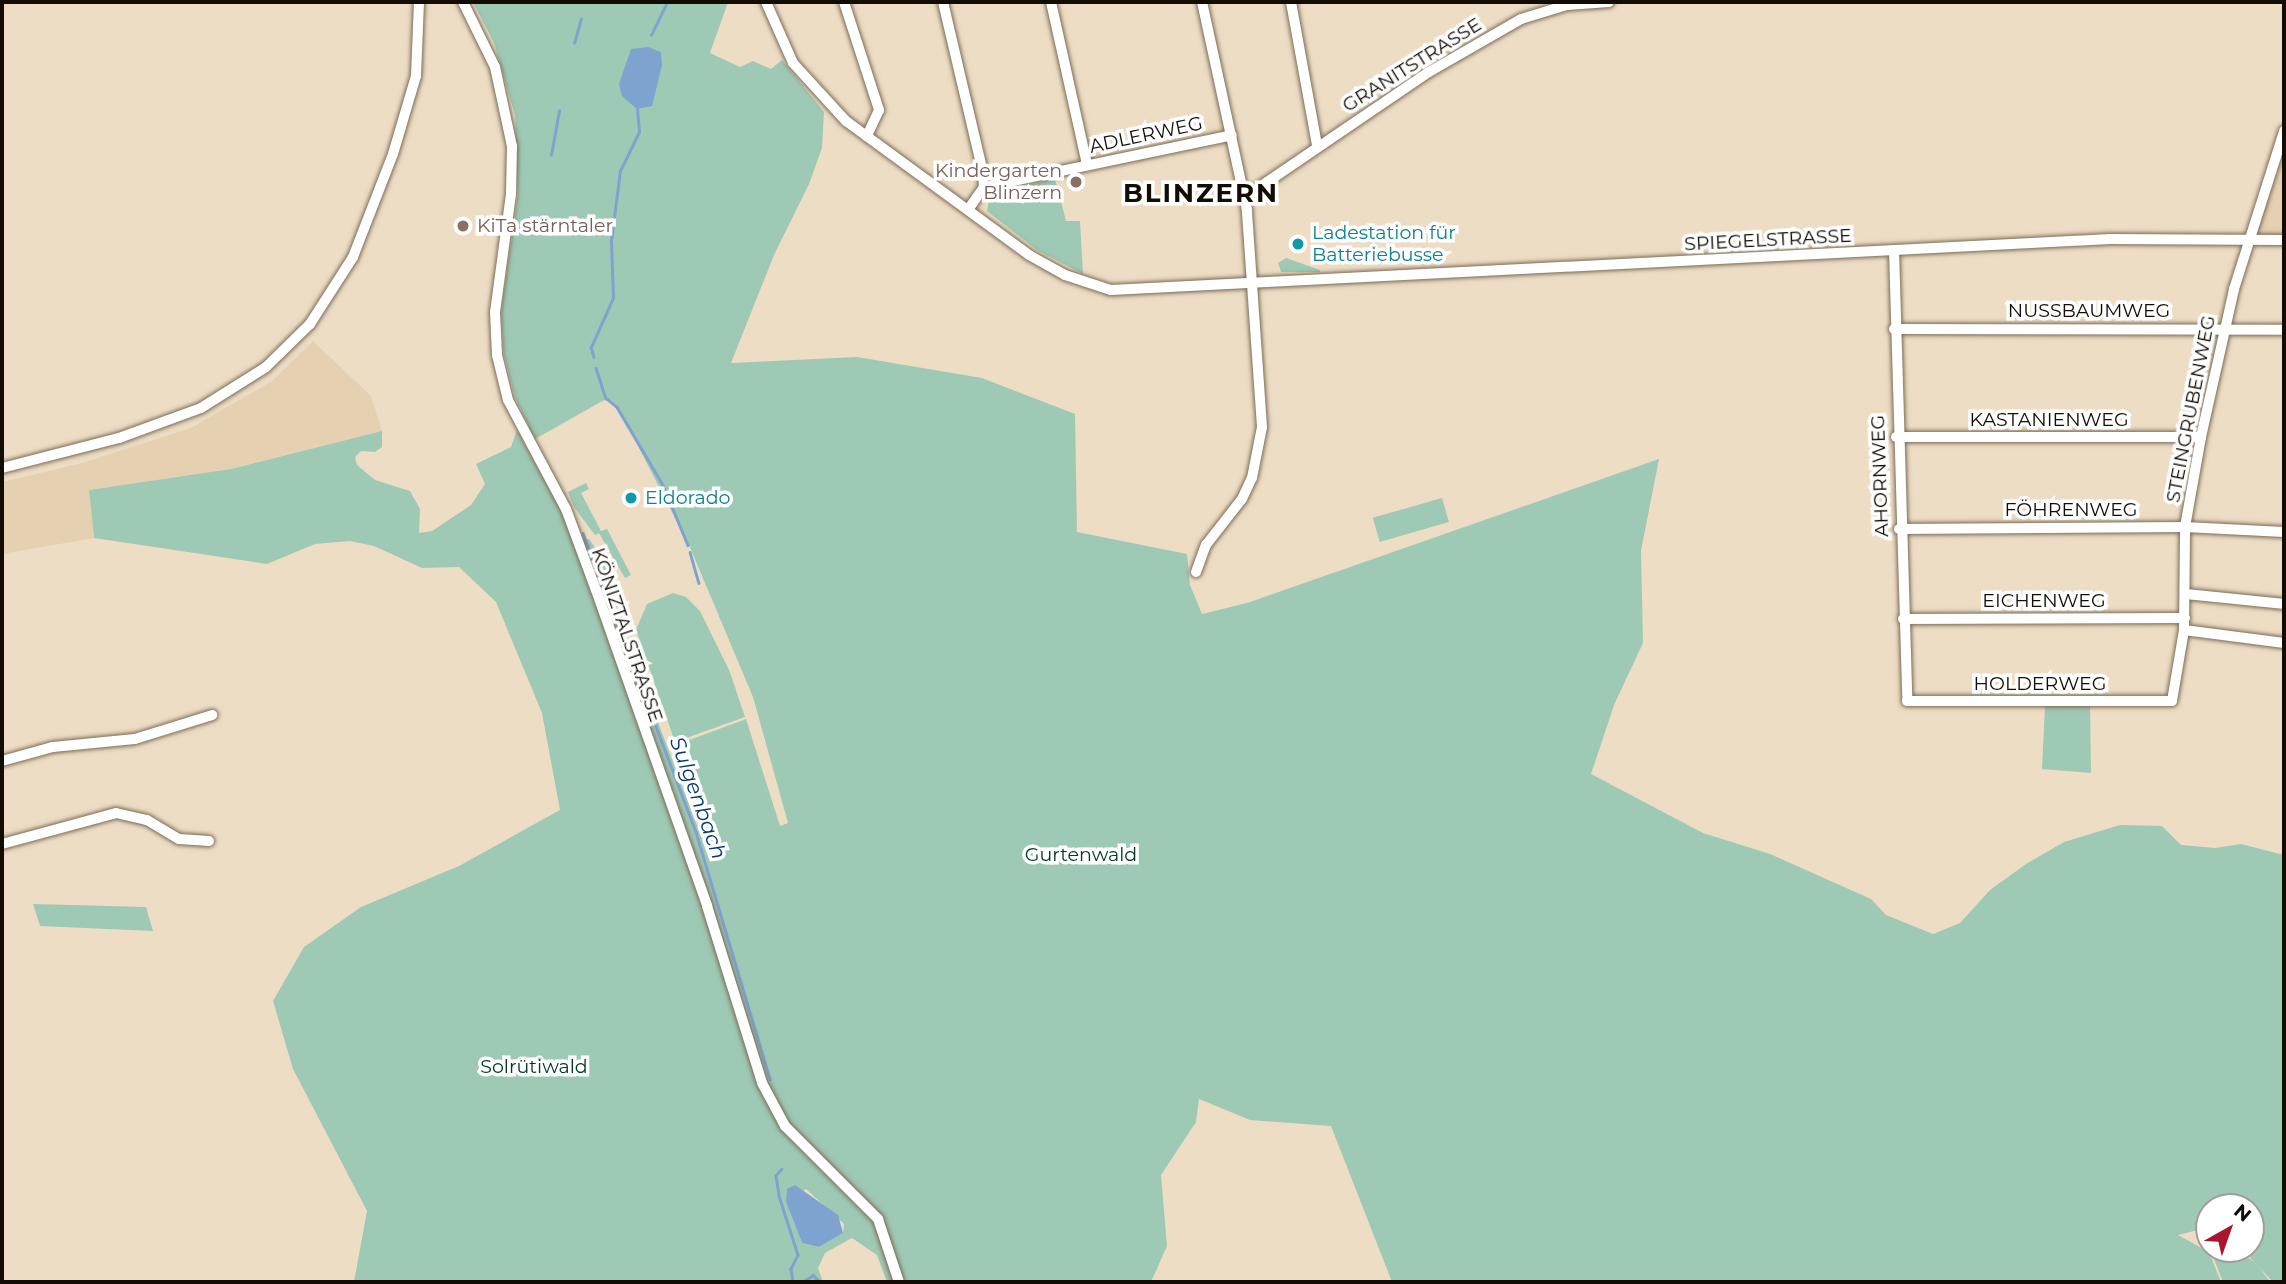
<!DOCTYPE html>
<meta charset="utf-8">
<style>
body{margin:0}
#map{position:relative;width:2286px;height:1284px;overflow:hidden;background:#eeddc5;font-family:Montserrat,sans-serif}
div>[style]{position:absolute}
.built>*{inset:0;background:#e6d0b2}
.green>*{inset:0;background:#9ec9b5;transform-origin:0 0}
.water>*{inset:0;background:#7fa3cf}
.stream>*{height:2.5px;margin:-1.25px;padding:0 1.25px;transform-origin:1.25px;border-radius:1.25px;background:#7fa3cf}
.roads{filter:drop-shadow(0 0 2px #7c6c57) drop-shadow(0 0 2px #7c6c57)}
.minor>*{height:10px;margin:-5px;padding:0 5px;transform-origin:5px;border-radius:5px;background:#fff}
.dots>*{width:19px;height:19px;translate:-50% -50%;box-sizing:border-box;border:4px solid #fff;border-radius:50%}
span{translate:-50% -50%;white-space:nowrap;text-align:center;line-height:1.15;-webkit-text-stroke:7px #fff;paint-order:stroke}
.street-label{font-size:19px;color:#120c05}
.education-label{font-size:19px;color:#785e54}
.right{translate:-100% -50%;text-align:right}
.left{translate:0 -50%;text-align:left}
.culture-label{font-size:19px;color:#0d838f}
.park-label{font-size:19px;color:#003826}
.water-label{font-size:21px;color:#043a70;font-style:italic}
.district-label{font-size:26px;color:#120c05;font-weight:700;letter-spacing:2px}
.frame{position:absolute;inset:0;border:4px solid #120c05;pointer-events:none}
.north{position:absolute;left:2195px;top:1193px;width:70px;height:70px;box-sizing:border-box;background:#fff;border:2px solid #a09e9b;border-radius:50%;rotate:40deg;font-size:19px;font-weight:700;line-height:28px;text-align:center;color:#120c05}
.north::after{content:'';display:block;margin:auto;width:24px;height:32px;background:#ab162e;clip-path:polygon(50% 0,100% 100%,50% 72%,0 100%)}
</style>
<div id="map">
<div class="built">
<div style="clip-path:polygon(2284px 131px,2284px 240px,2249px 238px)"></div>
<div style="clip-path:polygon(313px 341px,371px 396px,382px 431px,231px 469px,89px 490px,94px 538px,2px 554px,2px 482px,82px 463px,191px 428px,272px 381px)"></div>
</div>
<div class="green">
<div style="clip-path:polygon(evenodd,473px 2px,728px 2px,710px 53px,740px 67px,753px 61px,771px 69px,782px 60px,824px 112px,822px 148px,809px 184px,774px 255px,731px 363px,857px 357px,982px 378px,1075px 414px,1077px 532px,1187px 554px,1190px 585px,1202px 614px,1247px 603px,1659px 459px,1641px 551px,1643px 643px,1614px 705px,1591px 774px,1703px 833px,1770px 854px,1871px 899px,1886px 915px,1933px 934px,1960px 923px,1990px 890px,2026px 864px,2064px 842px,2120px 825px,2162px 826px,2181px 845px,2215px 848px,2241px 844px,2284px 855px,2284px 1282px,2273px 1282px,2242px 1249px,2251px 1249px,2251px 1207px,2209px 1207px,2209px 1233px,2198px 1230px,2178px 1235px,2209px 1252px,2221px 1282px,1392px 1282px,1331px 1126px,1250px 1120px,1199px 1099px,1196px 1122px,1161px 1175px,1167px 1246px,1151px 1282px,887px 1282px,877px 1255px,852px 1238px,825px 1253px,818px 1268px,823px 1282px,354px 1282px,367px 1211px,293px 1069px,273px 1001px,304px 947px,361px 907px,459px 866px,560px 810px,542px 713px,496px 602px,459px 567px,422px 568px,374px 546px,350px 541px,315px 544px,267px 564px,94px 538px,89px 490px,231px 469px,382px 431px,382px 447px,375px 452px,361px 451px,355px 457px,357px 465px,375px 480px,410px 491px,420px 509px,419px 533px,432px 531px,471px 505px,485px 484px,476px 464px,511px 447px,517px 430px,577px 541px,589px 539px,603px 559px,628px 643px,706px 849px,713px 847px,676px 745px,746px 719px,780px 826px,788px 823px,753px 697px,689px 545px,620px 411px,606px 399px,535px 439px,515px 397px,504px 354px,501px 312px,518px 195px,515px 115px,494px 43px,473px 2px,806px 1189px,844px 1224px,843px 1233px,819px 1247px,802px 1243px,786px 1202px,806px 1189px)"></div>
<div style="clip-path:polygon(1055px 179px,1066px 221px,1080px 221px,1083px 274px,1037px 250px,987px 211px,990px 193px)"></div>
<div style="clip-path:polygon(1286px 258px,1320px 270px,1320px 272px,1281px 272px,1278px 263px)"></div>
<div style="clip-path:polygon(586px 483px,589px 489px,581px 493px,601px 531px,607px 529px,631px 575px,625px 578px,599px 533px,595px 535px,574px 507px,568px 492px)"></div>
<div style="left:1442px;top:498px;width:25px;height:72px;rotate:74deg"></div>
<div style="clip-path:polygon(673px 593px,686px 597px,700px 611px,730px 672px,745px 717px,675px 742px,636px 630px,647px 604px)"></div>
<div style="clip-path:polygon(2090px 705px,2091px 773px,2042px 769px,2045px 706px)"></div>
<div style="clip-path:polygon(33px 904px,146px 907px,153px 931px,40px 926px)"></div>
<div style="clip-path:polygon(2210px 1249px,2236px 1249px,2257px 1264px,2270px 1282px,2223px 1282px)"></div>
</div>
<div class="water">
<div style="clip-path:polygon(648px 47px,661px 52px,662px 65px,652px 106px,637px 109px,622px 96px,619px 84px,631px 49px)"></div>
<div style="clip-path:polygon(795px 1185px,838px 1215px,843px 1233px,819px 1247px,802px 1243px,786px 1202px,787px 1189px)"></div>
</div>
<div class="stream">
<div style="left:651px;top:35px;width:37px;rotate:-64deg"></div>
<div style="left:574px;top:43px;width:25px;rotate:-74deg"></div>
<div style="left:551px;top:155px;width:45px;rotate:-79.7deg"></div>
<div style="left:591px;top:347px;width:54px;rotate:-65.8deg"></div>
<div style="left:613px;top:298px;width:57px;rotate:-92deg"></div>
<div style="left:611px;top:241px;width:71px;rotate:-82.7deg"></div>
<div style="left:620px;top:171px;width:43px;rotate:-64deg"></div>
<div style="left:639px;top:132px;width:23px;rotate:-95deg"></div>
<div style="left:591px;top:347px;width:10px;rotate:73deg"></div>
<div style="left:596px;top:368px;width:32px;rotate:72deg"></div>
<div style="left:606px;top:398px;width:14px;rotate:39deg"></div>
<div style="left:617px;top:407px;width:91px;rotate:59.5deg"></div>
<div style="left:663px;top:485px;width:65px;rotate:67.4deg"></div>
<div style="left:583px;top:533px;width:320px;rotate:69.3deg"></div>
<div style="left:696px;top:832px;width:258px;rotate:73.3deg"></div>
<div style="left:690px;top:552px;width:32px;rotate:74deg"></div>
<div style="left:782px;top:1169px;width:9px;rotate:131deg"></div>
<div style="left:776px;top:1176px;width:20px;rotate:81deg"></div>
<div style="left:779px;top:1196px;width:62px;rotate:72.1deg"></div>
<div style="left:798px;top:1255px;width:16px;rotate:117deg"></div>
<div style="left:791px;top:1269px;width:13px;rotate:81deg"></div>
<div style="left:802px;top:1282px;width:13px;rotate:-32deg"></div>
<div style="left:813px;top:1275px;width:10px;rotate:45deg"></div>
</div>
<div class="roads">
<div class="minor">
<div style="left:463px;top:2px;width:72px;rotate:63.8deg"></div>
<div style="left:495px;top:67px;width:81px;rotate:77.9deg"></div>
<div style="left:512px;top:146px;width:48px;rotate:91.2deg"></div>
<div style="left:511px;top:194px;width:119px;rotate:97.7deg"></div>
<div style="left:495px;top:312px;width:43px;rotate:87.3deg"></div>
<div style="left:497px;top:355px;width:46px;rotate:76.3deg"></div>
<div style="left:508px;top:400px;width:123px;rotate:62deg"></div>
<div style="left:566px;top:509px;width:86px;rotate:69.7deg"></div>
<div style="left:596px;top:590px;width:335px;rotate:70.6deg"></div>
<div style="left:707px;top:906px;width:185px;rotate:72.7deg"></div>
<div style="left:762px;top:1083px;width:49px;rotate:61.9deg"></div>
<div style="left:785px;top:1126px;width:132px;rotate:45deg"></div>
<div style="left:878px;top:1219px;width:66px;rotate:71.6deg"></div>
<div style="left:766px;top:2px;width:67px;rotate:66.1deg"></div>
<div style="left:793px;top:63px;width:79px;rotate:47.6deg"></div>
<div style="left:846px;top:121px;width:227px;rotate:36.2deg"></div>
<div style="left:1029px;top:255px;width:41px;rotate:29.1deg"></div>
<div style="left:1065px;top:275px;width:48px;rotate:18.1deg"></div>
<div style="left:1111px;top:290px;width:1000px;rotate:-2.92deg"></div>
<div style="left:2110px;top:239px;width:174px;rotate:0.3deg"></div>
<div style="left:844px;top:2px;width:114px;rotate:72deg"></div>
<div style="left:879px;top:110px;width:29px;rotate:115deg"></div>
<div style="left:943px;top:2px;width:176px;rotate:76.8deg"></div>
<div style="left:983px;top:173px;width:14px;rotate:86deg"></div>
<div style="left:984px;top:187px;width:28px;rotate:125deg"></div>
<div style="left:1051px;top:2px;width:167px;rotate:77.5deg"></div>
<div style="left:1291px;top:2px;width:145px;rotate:79.7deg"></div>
<div style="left:984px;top:187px;width:253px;rotate:-11.8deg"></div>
<div style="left:1245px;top:197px;width:222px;rotate:-34.2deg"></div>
<div style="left:1429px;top:72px;width:106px;rotate:-29.9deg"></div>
<div style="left:1521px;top:19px;width:48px;rotate:-16.9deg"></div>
<div style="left:1567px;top:5px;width:42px;rotate:-4.1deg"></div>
<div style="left:1894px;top:250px;width:451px;rotate:88.3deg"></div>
<div style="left:1907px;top:701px;width:265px"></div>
<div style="left:2172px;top:701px;width:72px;rotate:-80.4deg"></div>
<div style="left:2184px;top:630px;width:103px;rotate:-89.4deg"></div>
<div style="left:2185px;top:527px;width:91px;rotate:-79.9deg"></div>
<div style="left:2201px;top:437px;width:152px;rotate:-77.4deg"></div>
<div style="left:2234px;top:289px;width:166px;rotate:-72.4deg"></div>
<div style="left:1894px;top:329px;width:390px;rotate:0.1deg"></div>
<div style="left:1896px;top:437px;width:305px"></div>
<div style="left:2px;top:468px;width:121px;rotate:-14.4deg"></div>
<div style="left:119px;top:438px;width:87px;rotate:-20.1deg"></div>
<div style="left:201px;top:408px;width:77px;rotate:-32.2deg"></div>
<div style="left:266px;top:367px;width:62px;rotate:-44.3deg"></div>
<div style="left:310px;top:324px;width:80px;rotate:-57.3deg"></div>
<div style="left:353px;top:257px;width:110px;rotate:-68.8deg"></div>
<div style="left:393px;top:154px;width:81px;rotate:-73.6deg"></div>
<div style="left:416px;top:76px;width:74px;rotate:-87.7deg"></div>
<div style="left:1899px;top:529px;width:286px;rotate:-0.4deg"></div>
<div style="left:2185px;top:527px;width:99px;rotate:2.9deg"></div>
<div style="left:1196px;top:572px;width:29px;rotate:-70deg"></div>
<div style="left:1206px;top:545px;width:58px;rotate:-52deg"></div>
<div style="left:1242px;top:499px;width:23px;rotate:-65deg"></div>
<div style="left:1252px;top:478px;width:52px;rotate:-78.9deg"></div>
<div style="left:1262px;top:427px;width:218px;rotate:-94deg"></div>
<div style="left:1247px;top:210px;width:213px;rotate:-102.2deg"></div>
<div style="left:2186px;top:594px;width:99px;rotate:5.8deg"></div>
<div style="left:1903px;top:619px;width:282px;rotate:-0.2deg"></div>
<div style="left:2184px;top:630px;width:101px;rotate:7.4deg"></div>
<div style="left:2px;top:761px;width:53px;rotate:-15.4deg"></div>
<div style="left:53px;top:747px;width:82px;rotate:-5.6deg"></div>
<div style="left:135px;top:739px;width:81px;rotate:-17.3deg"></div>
<div style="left:2px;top:844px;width:118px;rotate:-15.2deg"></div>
<div style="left:116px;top:813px;width:32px;rotate:13deg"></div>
<div style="left:147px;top:820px;width:37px;rotate:31deg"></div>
<div style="left:179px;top:839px;width:30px;rotate:4deg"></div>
</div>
</div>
<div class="dots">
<div style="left:1076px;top:182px;background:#8d6e63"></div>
<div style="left:463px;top:226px;background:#8d6e63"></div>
<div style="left:1298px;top:244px;background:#0f9aa8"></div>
<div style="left:631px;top:498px;background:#0f9aa8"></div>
</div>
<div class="street-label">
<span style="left:1412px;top:65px;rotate:-32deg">GRANITSTRASSE</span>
<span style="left:1146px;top:135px;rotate:-12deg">ADLERWEG</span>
<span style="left:1768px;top:240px;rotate:-3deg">SPIEGELSTRASSE</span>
<span style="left:2089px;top:311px">NUSSBAUMWEG</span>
<span style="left:2191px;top:409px;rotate:-79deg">STEINGRUBENWEG</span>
<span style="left:2049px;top:420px">KASTANIENWEG</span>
<span style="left:1880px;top:476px;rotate:-92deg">AHORNWEG</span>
<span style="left:2071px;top:510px">FÖHRENWEG</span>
<span style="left:2044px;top:601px">EICHENWEG</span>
<span style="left:627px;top:635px;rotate:71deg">KÖNIZTALSTRASSE</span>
<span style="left:2040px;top:684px">HOLDERWEG</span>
</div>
<div class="education-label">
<span class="right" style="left:1062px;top:182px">Kindergarten<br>Blinzern</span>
<span class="left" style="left:477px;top:226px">KiTa stärntaler</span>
</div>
<div class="culture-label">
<span class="left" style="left:1312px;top:244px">Ladestation für<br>Batteriebusse</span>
<span class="left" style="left:645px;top:498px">Eldorado</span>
</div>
<div class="park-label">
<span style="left:1081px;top:855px">Gurtenwald</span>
<span style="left:534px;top:1067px">Solrütiwald</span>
</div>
<div class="water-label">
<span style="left:698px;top:798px;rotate:70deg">Sulgenbach</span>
</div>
<div class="district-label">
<span style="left:1201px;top:194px">BLINZERN</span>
</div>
<div class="frame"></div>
<div class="north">N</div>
</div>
